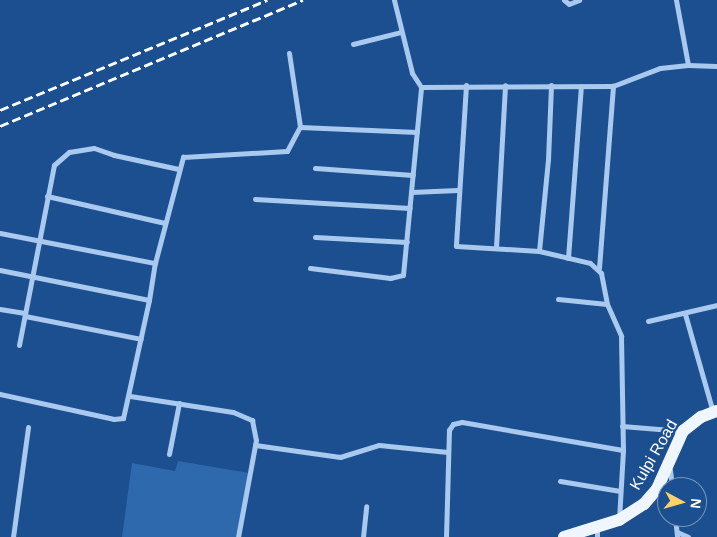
<!DOCTYPE html>
<style>
body{margin:0}
#map{position:relative;width:717px;height:537px;overflow:hidden;background:#1b4f8f;font-family:Helvetica,sans-serif}
div>[style]{position:absolute}
.green>*{inset:0;background:#2e69ad}
.street>*{height:5px;margin:-2.5px;padding:0 2.5px;transform-origin:2.5px;border-radius:2.5px;background:#a9c9ee}
.primary>*{height:12px;margin:-6px;padding:0 6px;transform-origin:6px;border-radius:6px;background:#f0f6ff}
.rail>*{height:2.5px;margin-top:-1.25px;transform-origin:0;background:repeating-linear-gradient(90deg,#fff 0 9px,transparent 0 13px)}
span{translate:-50% -50%;white-space:nowrap;text-align:center;line-height:1.15;-webkit-text-stroke:4.5px #1b4f8f;paint-order:stroke}
.street-label{font-size:16px;color:#fff}
.north{position:absolute;left:657px;top:477px;width:50px;height:50px;box-sizing:border-box;background:#1b4f8f;border:1px solid #7695bc;border-radius:50%;rotate:96deg;font-size:14px;font-weight:700;line-height:20px;text-align:center;color:#fff}
.north::after{content:'';display:block;margin:auto;width:18px;height:22px;background:#ffd166;clip-path:polygon(50% 0,100% 100%,50% 72%,0 100%)}
</style>
<div id="map">
<div class="green">
<div style="clip-path:polygon(178px 461px,249px 473px,237px 537px,122px 537px,132px 463px,175px 471px)"></div>
</div>
<div class="street">
<div style="left:394px;top:0;width:75px;rotate:76.1deg"></div>
<div style="left:412px;top:73px;width:17px;rotate:57deg"></div>
<div style="left:421px;top:87px;width:192px;rotate:-0.3deg"></div>
<div style="left:613px;top:86px;width:50px;rotate:-21deg"></div>
<div style="left:660px;top:68px;width:28px;rotate:-6deg"></div>
<div style="left:564px;top:0;width:6px;rotate:39deg"></div>
<div style="left:569px;top:4px;width:11px;rotate:-22deg"></div>
<div style="left:676px;top:0;width:66px;rotate:79.5deg"></div>
<div style="left:688px;top:65px;width:29px;rotate:2deg"></div>
<div style="left:353px;top:44px;width:49px;rotate:-14deg"></div>
<div style="left:289px;top:53px;width:75px;rotate:81.5deg"></div>
<div style="left:466px;top:85px;width:161px;rotate:93.6deg"></div>
<div style="left:456px;top:246px;width:83px;rotate:3.4deg"></div>
<div style="left:539px;top:251px;width:52px;rotate:13.2deg"></div>
<div style="left:590px;top:263px;width:15px;rotate:42deg"></div>
<div style="left:601px;top:273px;width:32px;rotate:79deg"></div>
<div style="left:607px;top:304px;width:35px;rotate:66deg"></div>
<div style="left:621px;top:336px;width:114px;rotate:89deg"></div>
<div style="left:623px;top:450px;width:69px;rotate:93.3deg"></div>
<div style="left:315px;top:168px;width:98px;rotate:4.1deg"></div>
<div style="left:411px;top:192px;width:47px;rotate:-2.4deg"></div>
<div style="left:47px;top:196px;width:121px;rotate:12.9deg"></div>
<div style="left:255px;top:199px;width:155px;rotate:3.3deg"></div>
<div style="left:0;top:233px;width:158px;rotate:11deg"></div>
<div style="left:315px;top:237px;width:92px;rotate:3.1deg"></div>
<div style="left:496px;top:247px;width:162px;rotate:-86.8deg"></div>
<div style="left:539px;top:251px;width:91px;rotate:-84.4deg"></div>
<div style="left:548px;top:160px;width:75px;rotate:-87.7deg"></div>
<div style="left:568px;top:258px;width:172px;rotate:-85.7deg"></div>
<div style="left:310px;top:268px;width:81px;rotate:7.1deg"></div>
<div style="left:390px;top:278px;width:13px;rotate:-13deg"></div>
<div style="left:403px;top:275px;width:189px;rotate:-84.5deg"></div>
<div style="left:599px;top:268px;width:183px;rotate:-85.6deg"></div>
<div style="left:0;top:270px;width:152px;rotate:11.4deg"></div>
<div style="left:149px;top:300px;width:121px;rotate:102.4deg"></div>
<div style="left:123px;top:418px;width:9px;rotate:174deg"></div>
<div style="left:114px;top:419px;width:117px;rotate:-167.6deg"></div>
<div style="left:558px;top:299px;width:49px;rotate:5.8deg"></div>
<div style="left:149px;top:300px;width:37px;rotate:-81deg"></div>
<div style="left:155px;top:263px;width:110px;rotate:-75.2deg"></div>
<div style="left:183px;top:157px;width:104px;rotate:-3.3deg"></div>
<div style="left:287px;top:151px;width:27px;rotate:-62deg"></div>
<div style="left:300px;top:127px;width:117px;rotate:2.4deg"></div>
<div style="left:0;top:309px;width:25px;rotate:9deg"></div>
<div style="left:685px;top:314px;width:102px;rotate:74.1deg"></div>
<div style="left:25px;top:316px;width:118px;rotate:11.2deg"></div>
<div style="left:648px;top:321px;width:71px;rotate:-13.1deg"></div>
<div style="left:19px;top:345px;width:183px;rotate:-79deg"></div>
<div style="left:54px;top:165px;width:20px;rotate:-41deg"></div>
<div style="left:69px;top:152px;width:25px;rotate:-9deg"></div>
<div style="left:94px;top:148px;width:21px;rotate:19deg"></div>
<div style="left:114px;top:155px;width:66px;rotate:12.3deg"></div>
<div style="left:130px;top:396px;width:104px;rotate:8.8deg"></div>
<div style="left:233px;top:412px;width:21px;rotate:23deg"></div>
<div style="left:252px;top:420px;width:20px;rotate:79deg"></div>
<div style="left:256px;top:440px;width:99px;rotate:100.5deg"></div>
<div style="left:622px;top:426px;width:61px;rotate:4.7deg"></div>
<div style="left:255px;top:445px;width:86px;rotate:8deg"></div>
<div style="left:340px;top:457px;width:41px;rotate:-17.1deg"></div>
<div style="left:379px;top:445px;width:69px;rotate:5.8deg"></div>
<div style="left:169px;top:454px;width:52px;rotate:-78.9deg"></div>
<div style="left:670px;top:470px;width:17px;rotate:83deg"></div>
<div style="left:560px;top:481px;width:61px;rotate:9.5deg"></div>
<div style="left:675px;top:517px;width:20px;rotate:84deg"></div>
<div style="left:677px;top:532px;width:12px;rotate:24deg"></div>
<div style="left:13px;top:537px;width:111px;rotate:-82.2deg"></div>
<div style="left:363px;top:537px;width:31px;rotate:-84deg"></div>
<div style="left:446px;top:537px;width:107px;rotate:-88.4deg"></div>
<div style="left:449px;top:430px;width:7px;rotate:-56deg"></div>
<div style="left:453px;top:424px;width:9px;rotate:-13deg"></div>
<div style="left:462px;top:422px;width:163px;rotate:9.9deg"></div>
<div style="left:597px;top:537px;width:10px;rotate:-90deg"></div>
</div>
<div class="primary">
<div style="left:564px;top:537px;width:58px;rotate:-17.2deg"></div>
<div style="left:619px;top:520px;width:30px;rotate:-33deg"></div>
<div style="left:644px;top:504px;width:20px;rotate:-49deg"></div>
<div style="left:657px;top:489px;width:64px;rotate:-65.9deg"></div>
<div style="left:683px;top:431px;width:23px;rotate:-38deg"></div>
<div style="left:701px;top:417px;width:17px;rotate:-21deg"></div>
</div>
<div class="rail">
<div style="left:0;top:110px;width:289px;rotate:-22.4deg"></div>
<div style="left:0;top:126px;width:328px;rotate:-22.6deg"></div>
</div>
<div class="street-label">
<span style="left:654px;top:455px;rotate:-60deg">Kulpi Road</span>
</div>
<div class="north">N</div>
</div>
